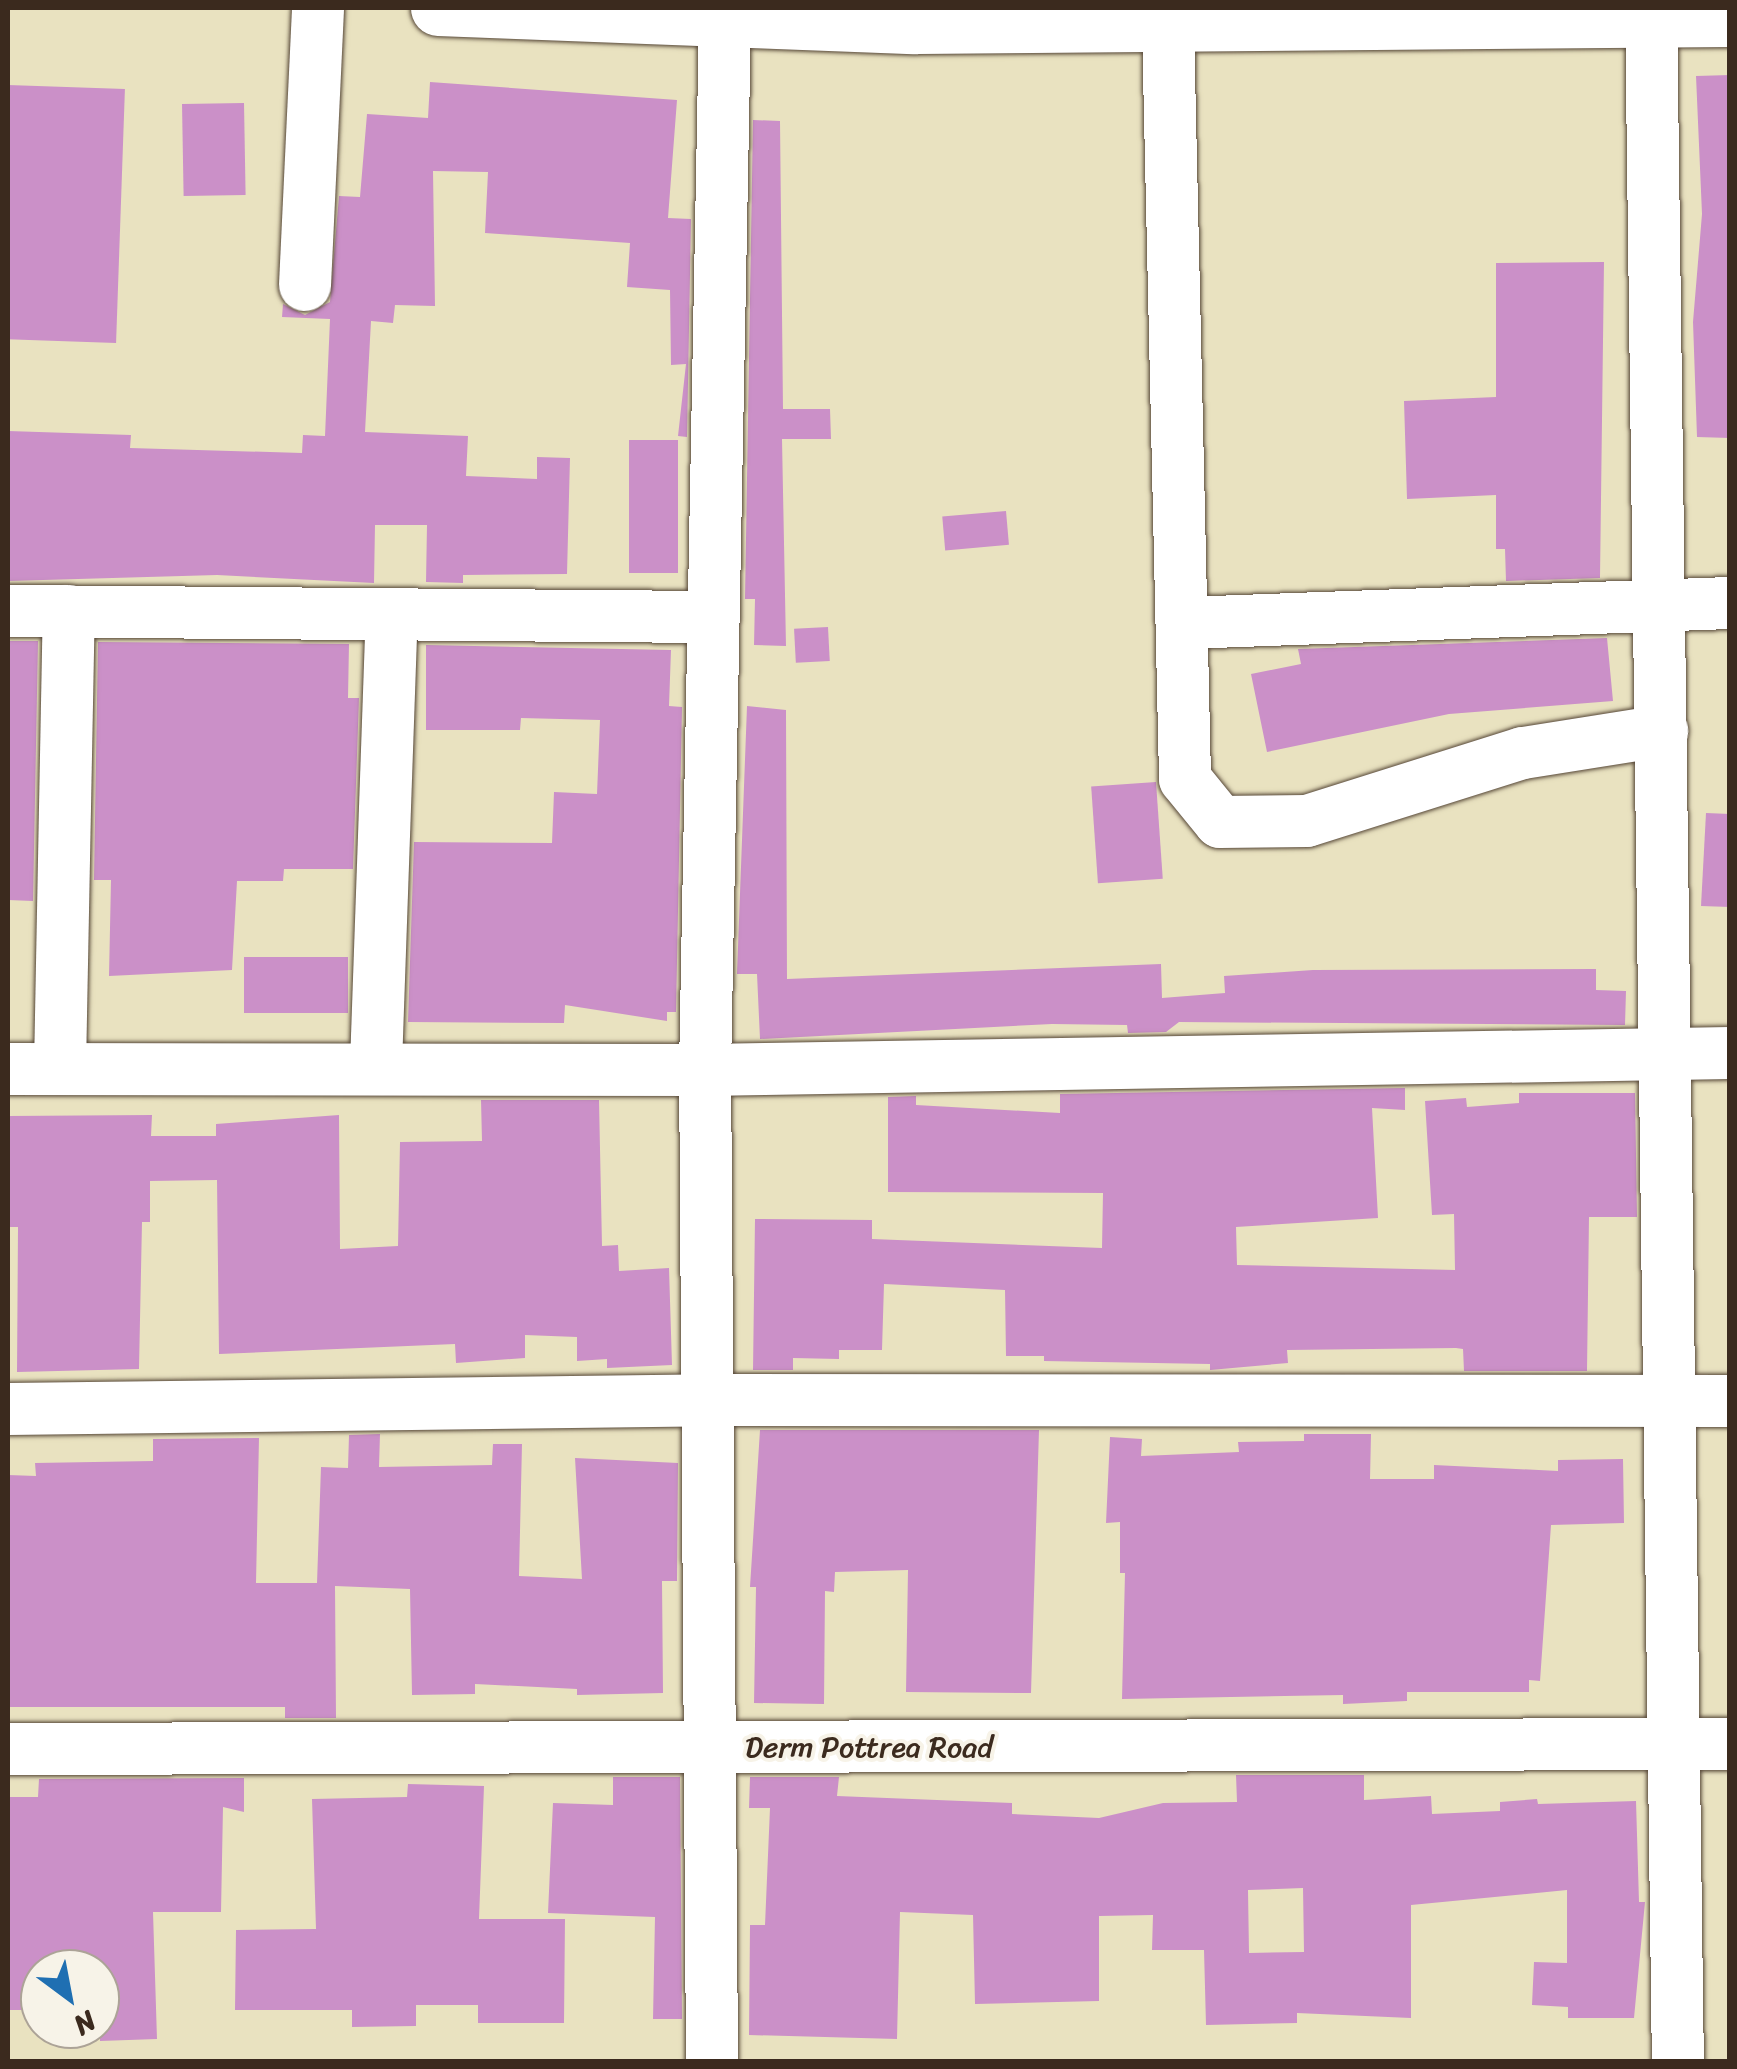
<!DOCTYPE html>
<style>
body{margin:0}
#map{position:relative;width:1737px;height:2069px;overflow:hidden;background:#e9e2c0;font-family:Sriracha,sans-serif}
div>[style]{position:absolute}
.building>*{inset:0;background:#cb90c8;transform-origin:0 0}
.roads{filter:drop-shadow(0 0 2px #554636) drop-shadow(0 0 2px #554636)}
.minor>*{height:52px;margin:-26px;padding:0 26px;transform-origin:26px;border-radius:26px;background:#fff}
.highway>*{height:55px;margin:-27.5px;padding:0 27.5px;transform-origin:27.5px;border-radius:27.5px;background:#fff}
span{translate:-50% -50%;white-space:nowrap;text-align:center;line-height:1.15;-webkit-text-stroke:8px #f7f3e8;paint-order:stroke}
.street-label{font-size:30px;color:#3b2a1e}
.frame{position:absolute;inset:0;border:10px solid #3b2a1e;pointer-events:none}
.north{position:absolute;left:20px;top:1949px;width:100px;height:100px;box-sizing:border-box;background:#f7f3e8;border:2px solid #aca397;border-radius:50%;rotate:148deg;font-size:28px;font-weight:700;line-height:40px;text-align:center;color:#3b2a1e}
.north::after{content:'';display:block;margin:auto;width:35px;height:45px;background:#1f6fb2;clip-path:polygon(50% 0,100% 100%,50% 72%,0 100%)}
</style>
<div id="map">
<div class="building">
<div style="clip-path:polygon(1730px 75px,1730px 438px,1697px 437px,1693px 322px,1702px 214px,1696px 76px)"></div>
<div style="clip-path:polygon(430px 82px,677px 100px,668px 218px,691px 219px,687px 437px,678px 436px,686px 364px,671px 365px,670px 290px,627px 287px,630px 243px,485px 233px,488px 172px,433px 171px,435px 306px,395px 305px,393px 323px,371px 321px,365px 432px,468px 436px,466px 476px,537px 479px,537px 457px,570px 458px,567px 574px,463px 575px,463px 583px,426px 582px,427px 525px,375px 525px,374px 583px,217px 575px,8px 581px,8px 431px,131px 435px,130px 448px,302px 453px,303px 435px,325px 436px,330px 319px,282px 317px,283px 304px,305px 315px,330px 302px,339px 196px,360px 197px,367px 114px,428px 118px)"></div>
<div style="left:8px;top:85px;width:117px;height:254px;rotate:2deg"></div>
<div style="left:244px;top:103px;width:92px;height:62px;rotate:89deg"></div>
<div style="clip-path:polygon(753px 120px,780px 121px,783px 409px,830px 409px,831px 439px,782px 439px,786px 646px,754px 645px,755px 599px,745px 599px)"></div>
<div style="clip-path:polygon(1604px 262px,1600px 578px,1506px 581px,1505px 549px,1496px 549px,1496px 495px,1407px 499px,1404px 401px,1496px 397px,1496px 263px)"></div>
<div style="left:629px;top:440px;width:49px;height:133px"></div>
<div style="left:1006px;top:511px;width:34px;height:64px;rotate:85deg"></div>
<div style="left:828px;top:627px;width:34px;height:34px;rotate:87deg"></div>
<div style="clip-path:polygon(1607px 638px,1613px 701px,1449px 714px,1267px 752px,1251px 674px,1301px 664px,1298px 649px)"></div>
<div style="clip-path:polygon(8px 641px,38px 641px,33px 901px,8px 900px)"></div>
<div style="clip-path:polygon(98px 642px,349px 644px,348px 698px,359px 698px,353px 869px,284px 869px,283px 881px,237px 881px,232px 970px,109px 976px,111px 880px,94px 880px)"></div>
<div style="clip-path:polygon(426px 645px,671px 650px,669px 706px,682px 707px,676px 1012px,667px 1012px,667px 1021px,565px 1005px,564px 1023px,408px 1022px,414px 842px,552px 843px,554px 792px,597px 794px,600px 720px,521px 718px,520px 730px,426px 730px)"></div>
<div style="clip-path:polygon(747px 706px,786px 710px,787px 979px,1161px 964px,1162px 998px,1225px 993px,1224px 976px,1313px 970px,1596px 969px,1596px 990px,1626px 991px,1625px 1025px,1179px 1022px,1166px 1032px,1128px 1033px,1127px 1025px,1052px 1024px,760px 1039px,757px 974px,737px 974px)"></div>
<div style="left:1156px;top:782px;width:97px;height:65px;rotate:86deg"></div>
<div style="clip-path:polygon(1706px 813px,1730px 814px,1730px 907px,1701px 906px)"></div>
<div style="left:244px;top:957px;width:104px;height:56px"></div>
<div style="clip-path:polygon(1405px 1088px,1405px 1110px,1372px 1108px,1378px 1218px,1236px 1227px,1237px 1265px,1455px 1270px,1454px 1214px,1432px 1215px,1425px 1101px,1466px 1098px,1467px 1107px,1519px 1103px,1519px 1093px,1635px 1093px,1637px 1217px,1589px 1217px,1587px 1371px,1464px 1371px,1463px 1349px,1456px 1348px,1287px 1350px,1288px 1363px,1210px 1370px,1210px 1364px,1044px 1361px,1044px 1356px,1006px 1356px,1005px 1290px,884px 1284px,882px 1350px,839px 1350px,839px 1359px,793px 1358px,793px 1370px,753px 1370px,755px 1219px,872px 1220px,872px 1239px,1102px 1248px,1103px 1193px,888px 1192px,888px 1097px,916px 1096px,916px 1105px,1060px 1113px,1060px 1094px)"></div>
<div style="clip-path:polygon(481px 1100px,599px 1100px,602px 1246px,618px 1245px,619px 1271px,669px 1268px,672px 1365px,607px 1368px,607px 1359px,577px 1361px,577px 1337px,525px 1335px,525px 1358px,456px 1363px,455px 1344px,219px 1354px,217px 1180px,150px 1181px,150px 1222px,142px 1222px,139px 1369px,17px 1372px,18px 1227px,8px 1227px,8px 1116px,152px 1115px,151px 1136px,216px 1136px,216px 1124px,339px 1115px,340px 1249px,398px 1246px,400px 1142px,482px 1141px)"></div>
<div style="clip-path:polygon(760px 1430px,1039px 1430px,1031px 1693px,906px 1692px,908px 1570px,835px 1572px,834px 1592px,825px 1591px,824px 1704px,754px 1703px,756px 1587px,750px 1587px)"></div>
<div style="clip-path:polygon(380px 1434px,379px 1467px,492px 1465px,493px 1444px,522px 1444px,519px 1576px,582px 1579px,575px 1458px,678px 1463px,677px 1581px,662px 1581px,663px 1693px,577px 1695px,577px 1689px,475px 1684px,475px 1694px,412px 1695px,410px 1589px,335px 1586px,336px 1718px,285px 1718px,285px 1707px,8px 1707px,8px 1475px,36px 1476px,35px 1463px,153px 1461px,153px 1439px,259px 1438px,256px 1583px,317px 1583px,321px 1467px,348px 1468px,349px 1435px)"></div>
<div style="clip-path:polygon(1304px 1434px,1371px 1434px,1370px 1479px,1434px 1479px,1434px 1465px,1558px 1471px,1558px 1460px,1623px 1459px,1624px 1523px,1551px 1525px,1540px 1681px,1529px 1680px,1529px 1692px,1407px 1692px,1407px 1701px,1343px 1704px,1343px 1695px,1122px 1699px,1125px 1573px,1120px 1573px,1120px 1522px,1106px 1523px,1110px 1437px,1142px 1439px,1141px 1456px,1239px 1452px,1238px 1442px,1304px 1441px)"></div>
<div style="clip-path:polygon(evenodd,1236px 1775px,1364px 1775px,1364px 1800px,1431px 1796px,1432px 1814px,1500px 1811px,1500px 1802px,1537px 1799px,1538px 1804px,1636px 1801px,1639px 1902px,1645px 1902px,1634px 2018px,1568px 2018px,1568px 2007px,1532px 2005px,1534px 1962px,1567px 1963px,1567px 1890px,1411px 1905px,1411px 2018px,1297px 2013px,1297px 2023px,1206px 2025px,1204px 1950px,1152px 1950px,1153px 1915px,1099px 1916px,1099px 2001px,975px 2004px,973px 1915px,900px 1912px,897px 2039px,749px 2035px,750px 1925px,765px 1925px,770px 1808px,749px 1808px,750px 1777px,839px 1777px,837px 1796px,1012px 1803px,1012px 1814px,1099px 1818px,1163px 1803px,1237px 1802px,1236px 1775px,1303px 1888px,1304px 1952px,1249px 1953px,1248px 1890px,1303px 1888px)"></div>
<div style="clip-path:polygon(613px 1777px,680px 1777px,682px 2019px,653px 2019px,655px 1917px,548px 1913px,553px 1803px,613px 1805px)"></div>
<div style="clip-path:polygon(244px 1778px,244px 1812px,223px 1807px,221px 1912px,153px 1912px,157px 2039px,100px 2041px,100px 1969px,40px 1969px,40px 2010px,8px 2010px,8px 1797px,38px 1797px,39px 1779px)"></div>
<div style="clip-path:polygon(408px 1784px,484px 1786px,479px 1919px,565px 1919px,564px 2023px,478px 2023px,478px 2005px,416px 2005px,416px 2026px,352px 2027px,352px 2010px,235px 2010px,236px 1930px,316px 1929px,312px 1799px,407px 1797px)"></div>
</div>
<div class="roads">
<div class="minor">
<div style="left:1651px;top:8px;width:2054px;rotate:89.25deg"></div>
<div style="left:1168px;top:28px;width:751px;rotate:88.7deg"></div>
<div style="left:1185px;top:779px;width:55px;rotate:50.9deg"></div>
<div style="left:1220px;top:822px;width:87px;rotate:-0.7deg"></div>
<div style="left:1307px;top:821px;width:226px;rotate:-17.5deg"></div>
<div style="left:1523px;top:753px;width:141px;rotate:-9deg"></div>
<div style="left:305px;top:285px;width:277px;rotate:-87.3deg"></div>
<div style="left:8px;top:611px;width:704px;rotate:0.49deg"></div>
<div style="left:1186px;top:623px;width:544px;rotate:-2.11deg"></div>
<div style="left:376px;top:1065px;width:451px;rotate:-88deg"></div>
<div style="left:60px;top:1068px;width:457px;rotate:-88.9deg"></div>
<div style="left:8px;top:1069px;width:697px;rotate:0.08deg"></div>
<div style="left:705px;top:1070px;width:1025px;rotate:-0.95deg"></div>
<div style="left:8px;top:1409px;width:726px;rotate:-0.71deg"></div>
<div style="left:734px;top:1400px;width:996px;rotate:0.06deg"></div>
<div style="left:8px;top:1749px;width:1722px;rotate:-0.17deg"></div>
<div style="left:712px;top:2062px;width:992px;rotate:-90.4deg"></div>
<div style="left:705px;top:1070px;width:1049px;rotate:-88.91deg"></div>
</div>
<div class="highway">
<div style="left:438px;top:8px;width:476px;rotate:2.2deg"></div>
<div style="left:914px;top:26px;width:816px;rotate:-0.49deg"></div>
</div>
</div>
<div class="street-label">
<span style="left:869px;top:1747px">Derm Pottrea Road</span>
</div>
<div class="frame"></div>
<div class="north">N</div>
</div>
